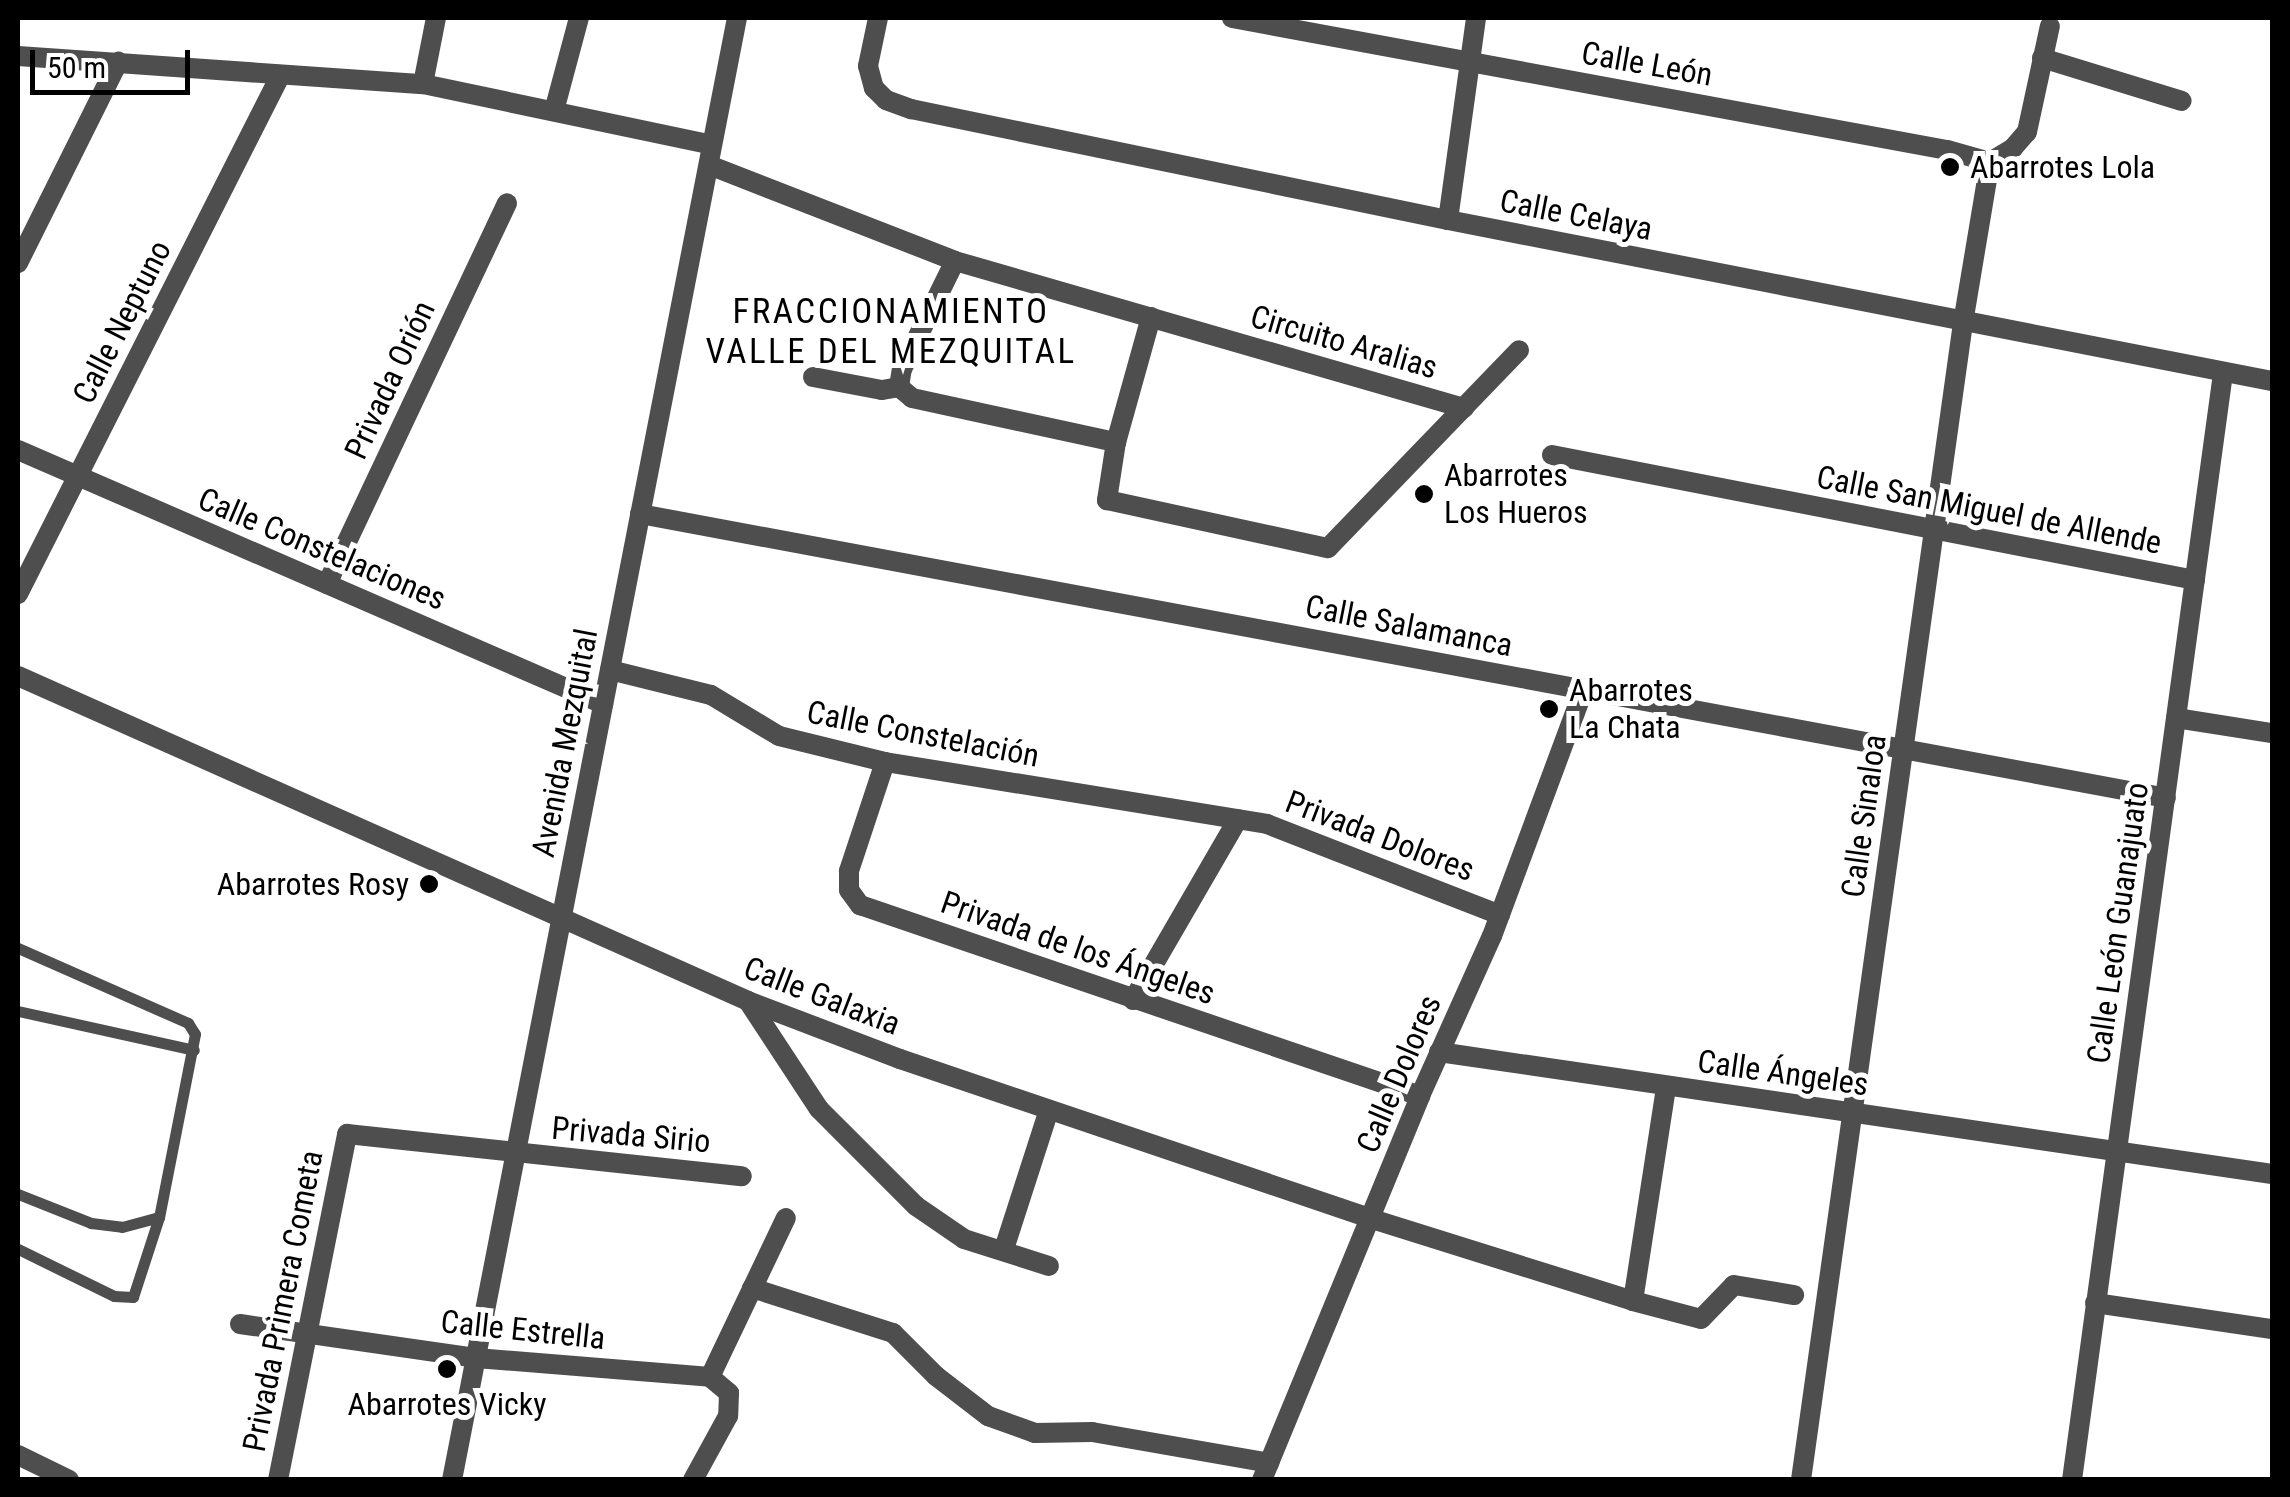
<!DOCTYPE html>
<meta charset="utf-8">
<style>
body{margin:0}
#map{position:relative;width:2290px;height:1497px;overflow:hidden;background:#fff;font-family:"Roboto Condensed",sans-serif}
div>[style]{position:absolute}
.service>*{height:11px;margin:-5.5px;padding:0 5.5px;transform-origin:5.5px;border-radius:5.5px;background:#4e4e4e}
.minor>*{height:20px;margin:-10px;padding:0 10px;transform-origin:10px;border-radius:10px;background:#4e4e4e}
.tertiary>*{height:20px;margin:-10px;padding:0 10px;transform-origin:10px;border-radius:10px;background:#4e4e4e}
.dots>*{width:28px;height:28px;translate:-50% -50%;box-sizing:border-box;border:5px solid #fff;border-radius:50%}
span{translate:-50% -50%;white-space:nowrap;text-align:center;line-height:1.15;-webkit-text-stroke:10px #fff;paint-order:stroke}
.street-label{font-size:32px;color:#000}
.poi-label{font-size:32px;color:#000}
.left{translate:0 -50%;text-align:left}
.right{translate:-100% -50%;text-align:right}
.neighbourhood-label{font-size:35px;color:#000;letter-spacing:2.5px}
.frame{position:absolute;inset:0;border:20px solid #000;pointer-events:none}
.scale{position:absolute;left:30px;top:50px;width:160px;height:45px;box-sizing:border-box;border:5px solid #000;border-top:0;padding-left:12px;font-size:30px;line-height:35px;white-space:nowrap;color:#000;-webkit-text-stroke:8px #fff;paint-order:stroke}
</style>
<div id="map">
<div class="service">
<div style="left:18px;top:948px;width:186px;rotate:23.8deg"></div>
<div style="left:188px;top:1023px;width:13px;rotate:58deg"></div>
<div style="left:195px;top:1034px;width:187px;rotate:101.1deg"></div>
<div style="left:159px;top:1217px;width:84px;rotate:108deg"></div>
<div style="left:133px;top:1297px;width:19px;rotate:-177deg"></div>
<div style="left:114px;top:1296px;width:107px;rotate:-153.9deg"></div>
<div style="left:18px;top:1011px;width:180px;rotate:12.5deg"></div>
<div style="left:18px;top:1194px;width:79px;rotate:21.7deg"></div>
<div style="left:91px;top:1223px;width:31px;rotate:7deg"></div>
<div style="left:122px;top:1227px;width:38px;rotate:-15deg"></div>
</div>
<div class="minor">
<div style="left:878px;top:18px;width:49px;rotate:101.8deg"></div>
<div style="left:868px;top:66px;width:23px;rotate:75deg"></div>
<div style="left:874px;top:88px;width:17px;rotate:45deg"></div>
<div style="left:886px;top:100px;width:27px;rotate:20deg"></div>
<div style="left:911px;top:109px;width:548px;rotate:11.68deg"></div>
<div style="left:1448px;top:220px;width:840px;rotate:11.06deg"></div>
<div style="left:1232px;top:18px;width:727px;rotate:10.46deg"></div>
<div style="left:1947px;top:150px;width:45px;rotate:15.6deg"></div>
<div style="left:18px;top:56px;width:406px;rotate:4deg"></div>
<div style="left:423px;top:84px;width:295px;rotate:11.9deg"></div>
<div style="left:2042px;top:58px;width:146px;rotate:17.1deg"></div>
<div style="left:423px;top:84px;width:67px;rotate:-78.9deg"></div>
<div style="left:554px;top:111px;width:96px;rotate:-75deg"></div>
<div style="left:1990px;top:162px;width:27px;rotate:-31deg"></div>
<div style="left:2013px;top:148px;width:21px;rotate:-49deg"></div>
<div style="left:2027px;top:132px;width:108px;rotate:-77.8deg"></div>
<div style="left:709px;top:165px;width:264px;rotate:21.3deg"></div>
<div style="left:955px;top:261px;width:530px;rotate:16.11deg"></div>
<div style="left:1448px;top:220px;width:204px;rotate:-82.1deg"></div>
<div style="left:18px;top:263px;width:225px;rotate:-63.5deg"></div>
<div style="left:1151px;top:317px;width:130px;rotate:105.6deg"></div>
<div style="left:1116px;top:442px;width:59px;rotate:98.8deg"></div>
<div style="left:1107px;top:500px;width:226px;rotate:12.3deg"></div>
<div style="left:1328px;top:548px;width:275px;rotate:-46deg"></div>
<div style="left:813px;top:377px;width:70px;rotate:10.7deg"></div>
<div style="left:882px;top:390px;width:17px;rotate:-10deg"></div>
<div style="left:899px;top:387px;width:17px;rotate:40deg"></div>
<div style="left:912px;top:398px;width:209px;rotate:12.2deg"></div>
<div style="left:899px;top:387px;width:18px;rotate:-81deg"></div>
<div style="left:902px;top:369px;width:120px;rotate:-63.9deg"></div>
<div style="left:18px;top:450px;width:638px;rotate:23.47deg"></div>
<div style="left:1552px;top:455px;width:655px;rotate:11deg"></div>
<div style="left:640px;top:514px;width:1552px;rotate:10.54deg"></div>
<div style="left:327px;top:584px;width:421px;rotate:-64.7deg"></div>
<div style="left:18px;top:594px;width:580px;rotate:-63.17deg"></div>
<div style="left:610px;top:670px;width:104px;rotate:13.9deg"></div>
<div style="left:711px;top:695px;width:79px;rotate:31.1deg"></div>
<div style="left:779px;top:736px;width:109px;rotate:13.8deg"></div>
<div style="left:885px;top:762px;width:387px;rotate:9.2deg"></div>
<div style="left:1267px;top:824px;width:250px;rotate:21.3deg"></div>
<div style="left:18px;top:676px;width:799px;rotate:24deg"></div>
<div style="left:748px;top:1001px;width:163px;rotate:20.9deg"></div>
<div style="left:900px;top:1059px;width:498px;rotate:18.7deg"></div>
<div style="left:1372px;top:1219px;width:274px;rotate:17.4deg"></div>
<div style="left:1633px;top:1301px;width:70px;rotate:14.8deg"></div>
<div style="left:1701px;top:1319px;width:47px;rotate:-45.9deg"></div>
<div style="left:1734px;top:1285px;width:61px;rotate:9.5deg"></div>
<div style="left:2176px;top:718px;width:97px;rotate:8.9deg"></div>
<div style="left:885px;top:762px;width:115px;rotate:108.3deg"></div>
<div style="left:849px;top:871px;width:19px;rotate:90deg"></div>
<div style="left:849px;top:890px;width:19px;rotate:54deg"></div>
<div style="left:860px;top:905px;width:592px;rotate:18.83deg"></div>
<div style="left:1133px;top:1000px;width:209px;rotate:-59.9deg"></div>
<div style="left:748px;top:1001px;width:129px;rotate:56.7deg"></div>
<div style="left:819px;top:1109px;width:137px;rotate:45deg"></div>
<div style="left:916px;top:1206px;width:58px;rotate:34.5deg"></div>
<div style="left:964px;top:1239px;width:89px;rotate:17.6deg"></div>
<div style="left:1439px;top:1052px;width:842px;rotate:8.33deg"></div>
<div style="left:1004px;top:1249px;width:146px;rotate:-72.1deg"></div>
<div style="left:752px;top:1288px;width:148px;rotate:17.7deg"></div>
<div style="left:893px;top:1333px;width:61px;rotate:45deg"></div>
<div style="left:936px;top:1376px;width:66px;rotate:37.6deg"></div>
<div style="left:988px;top:1416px;width:50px;rotate:19.9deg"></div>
<div style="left:1035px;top:1433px;width:57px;rotate:-1deg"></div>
<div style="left:1092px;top:1432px;width:180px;rotate:9.9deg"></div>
<div style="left:1633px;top:1301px;width:217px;rotate:-81.2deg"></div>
<div style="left:2095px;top:1303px;width:179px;rotate:8.4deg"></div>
<div style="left:240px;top:1324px;width:238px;rotate:8.2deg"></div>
<div style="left:476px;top:1358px;width:235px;rotate:4.6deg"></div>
<div style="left:710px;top:1377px;width:25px;rotate:40deg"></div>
<div style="left:729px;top:1393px;width:23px;rotate:92deg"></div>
<div style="left:728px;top:1416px;width:73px;rotate:118.7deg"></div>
<div style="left:710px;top:1377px;width:176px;rotate:-64.5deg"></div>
<div style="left:18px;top:1455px;width:57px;rotate:26.1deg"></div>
<div style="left:278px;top:1480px;width:353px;rotate:-78.7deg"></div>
<div style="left:347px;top:1134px;width:397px;rotate:6.1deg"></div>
<div style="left:1262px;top:1480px;width:415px;rotate:-67.6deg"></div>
<div style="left:1420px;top:1096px;width:175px;rotate:-65.8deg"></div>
<div style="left:1492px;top:936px;width:264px;rotate:-69.6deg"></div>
<div style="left:1801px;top:1480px;width:1168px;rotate:-82.03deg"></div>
<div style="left:1963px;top:323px;width:163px;rotate:-80.5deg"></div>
<div style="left:2072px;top:1480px;width:1116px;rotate:-82.23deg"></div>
</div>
<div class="tertiary">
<div style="left:452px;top:1480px;width:1490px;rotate:-78.97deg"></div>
</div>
<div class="dots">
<div style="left:1950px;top:167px;background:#000"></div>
<div style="left:1424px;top:494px;background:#000"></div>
<div style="left:1549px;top:709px;background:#000"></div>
<div style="left:429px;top:884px;background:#000"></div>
<div style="left:447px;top:1369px;background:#000"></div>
</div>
<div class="street-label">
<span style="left:1647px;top:64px;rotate:10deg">Calle León</span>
<span style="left:1576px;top:215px;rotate:11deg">Calle Celaya</span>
<span style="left:122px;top:322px;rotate:-63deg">Calle Neptuno</span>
<span style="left:1344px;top:342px;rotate:16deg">Circuito Aralias</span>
<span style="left:390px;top:380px;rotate:-65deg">Privada Orión</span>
<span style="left:1989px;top:510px;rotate:11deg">Calle San Miguel de Allende</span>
<span style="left:322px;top:549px;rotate:23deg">Calle Constelaciones</span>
<span style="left:1409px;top:626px;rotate:11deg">Calle Salamanca</span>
<span style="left:923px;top:734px;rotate:11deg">Calle Constelación</span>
<span style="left:565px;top:743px;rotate:-79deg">Avenida Mezquital</span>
<span style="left:1864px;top:816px;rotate:-82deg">Calle Sinaloa</span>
<span style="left:1380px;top:836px;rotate:21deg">Privada Dolores</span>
<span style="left:2118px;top:923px;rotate:-82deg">Calle León Guanajuato</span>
<span style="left:1078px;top:948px;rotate:19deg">Privada de los Ángeles</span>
<span style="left:822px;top:996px;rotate:21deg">Calle Galaxia</span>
<span style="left:1783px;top:1073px;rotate:8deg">Calle Ángeles</span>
<span style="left:1399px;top:1074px;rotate:-67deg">Calle Dolores</span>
<span style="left:631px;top:1135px;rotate:5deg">Privada Sirio</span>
<span style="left:283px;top:1301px;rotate:-79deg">Privada Primera Cometa</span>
<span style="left:523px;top:1330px;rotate:6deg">Calle Estrella</span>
</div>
<div class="poi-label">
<span class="left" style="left:1970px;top:167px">Abarrotes Lola</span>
<span class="left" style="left:1444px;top:494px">Abarrotes<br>Los Hueros</span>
<span class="left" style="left:1569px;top:709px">Abarrotes<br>La Chata</span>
<span class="right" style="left:409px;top:884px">Abarrotes Rosy</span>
<span style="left:447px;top:1404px">Abarrotes Vicky</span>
</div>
<div class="neighbourhood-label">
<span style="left:891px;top:332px">FRACCIONAMIENTO<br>VALLE DEL MEZQUITAL</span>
</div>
<div class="frame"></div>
<div class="scale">50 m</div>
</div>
